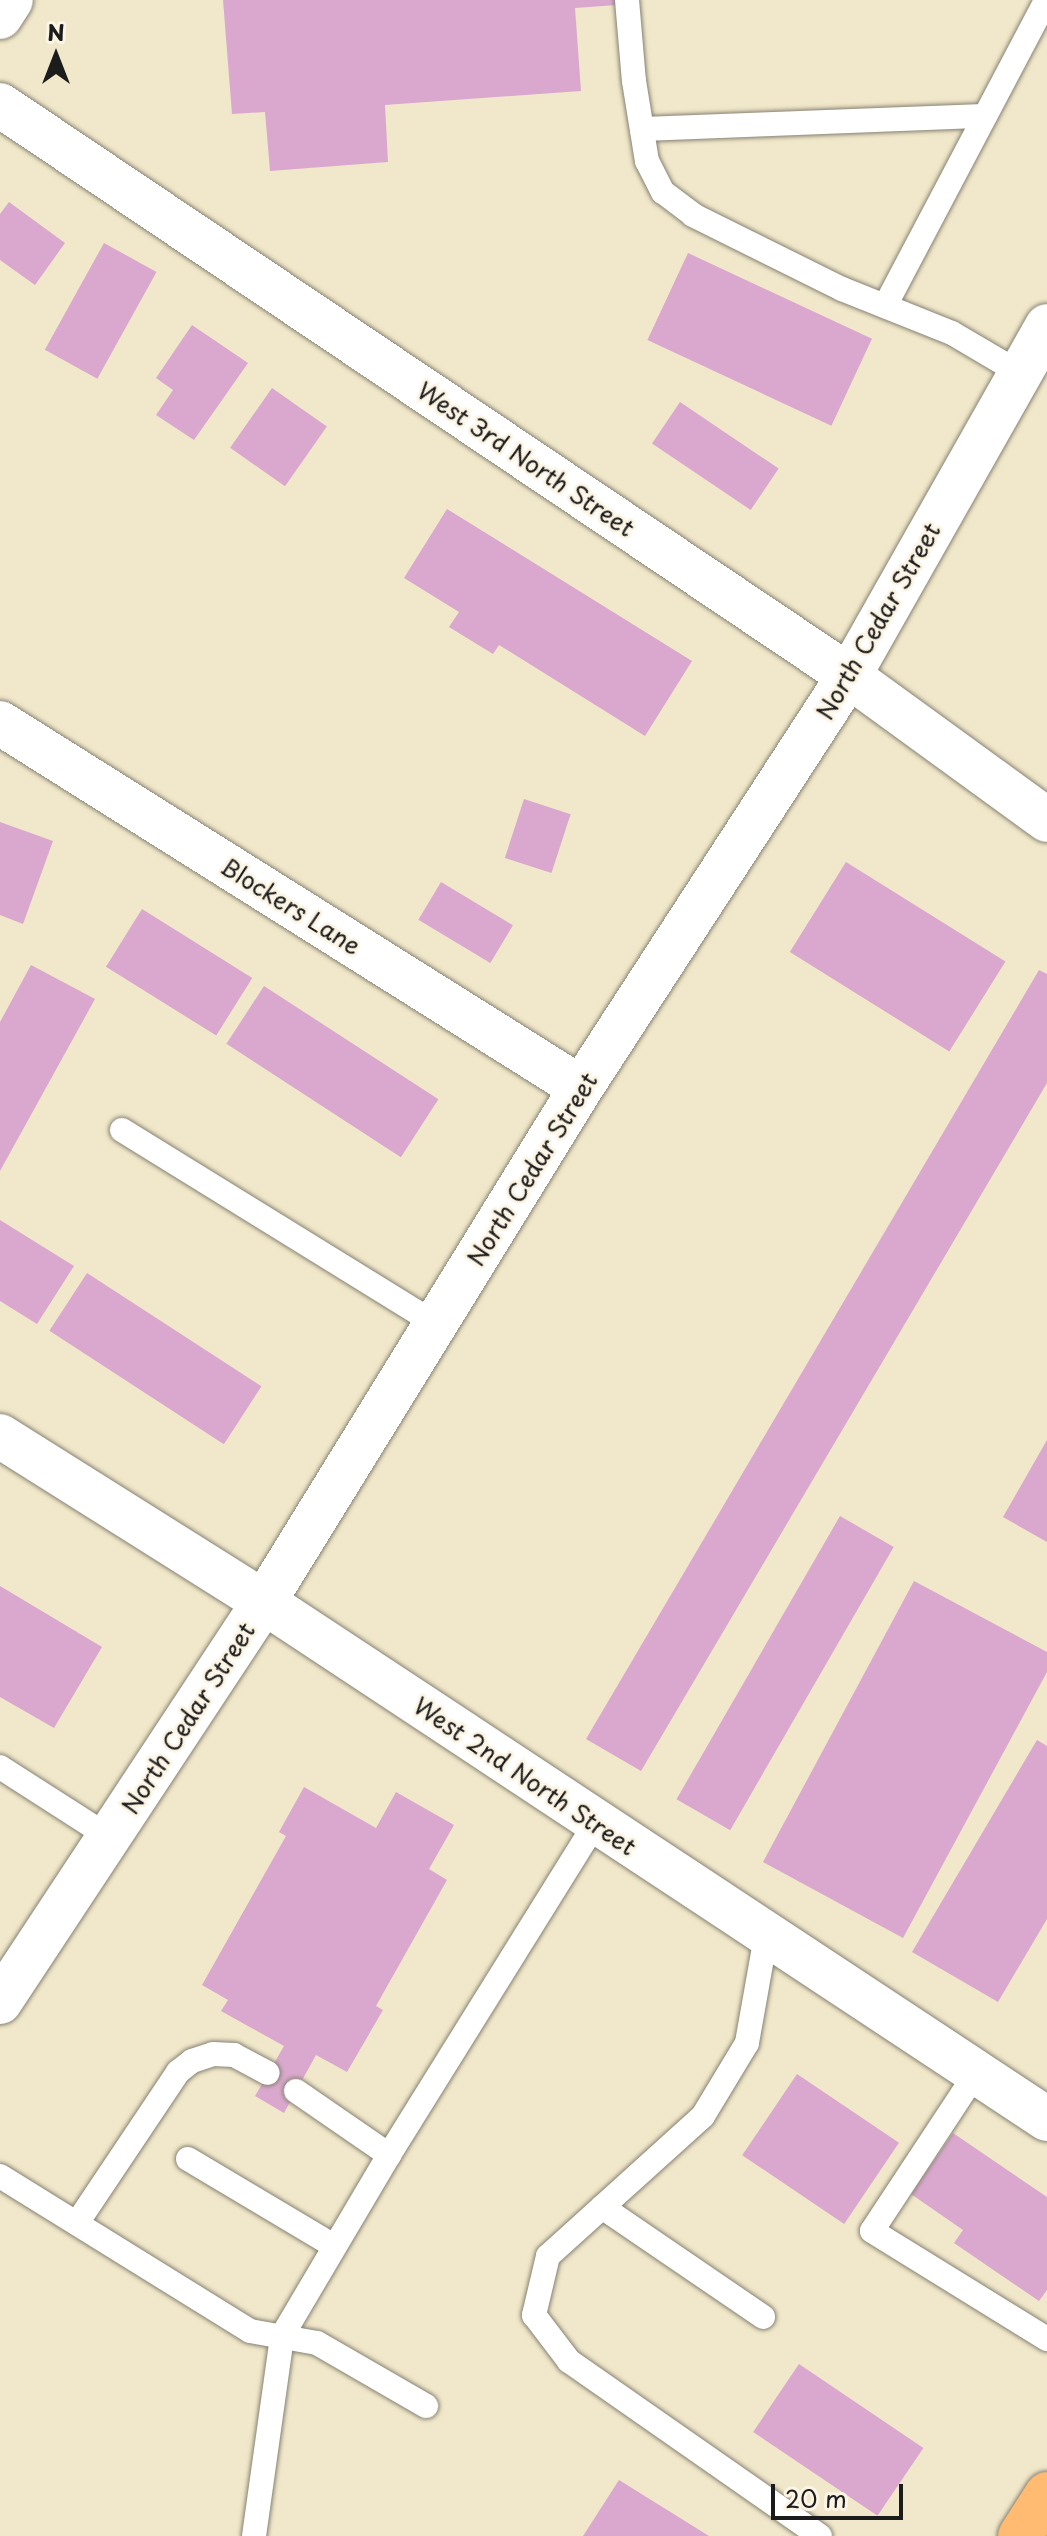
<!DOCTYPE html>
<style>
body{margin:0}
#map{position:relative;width:1047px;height:2536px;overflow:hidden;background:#f1e7ca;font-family:"Playpen Sans",sans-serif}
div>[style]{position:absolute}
.building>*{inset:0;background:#daa8ce;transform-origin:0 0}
.roads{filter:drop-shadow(0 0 2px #868273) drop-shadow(0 0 2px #868273)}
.service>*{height:24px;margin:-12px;padding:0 12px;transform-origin:12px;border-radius:12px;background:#fff}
.minor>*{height:44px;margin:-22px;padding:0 22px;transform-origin:22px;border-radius:22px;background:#fff}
.tertiary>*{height:44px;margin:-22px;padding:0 22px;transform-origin:22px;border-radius:22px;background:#fff}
.primary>*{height:44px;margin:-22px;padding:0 22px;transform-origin:22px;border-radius:22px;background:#febb71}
span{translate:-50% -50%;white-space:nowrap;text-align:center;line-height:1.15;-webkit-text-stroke:6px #fcf5e5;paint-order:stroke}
.street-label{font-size:24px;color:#1c1c1c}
.north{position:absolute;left:16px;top:16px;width:80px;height:80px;-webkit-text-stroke:6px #fcf5e5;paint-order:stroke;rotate:0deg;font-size:22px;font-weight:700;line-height:32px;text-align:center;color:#1c1c1c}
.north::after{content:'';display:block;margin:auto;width:28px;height:36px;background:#1c1c1c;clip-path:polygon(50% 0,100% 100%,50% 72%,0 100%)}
.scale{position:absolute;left:771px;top:2484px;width:132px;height:36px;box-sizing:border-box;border:4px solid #1c1c1c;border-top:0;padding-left:10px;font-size:24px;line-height:28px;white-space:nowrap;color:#1c1c1c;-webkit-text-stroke:6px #fcf5e5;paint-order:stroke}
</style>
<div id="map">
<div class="building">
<div style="clip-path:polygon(223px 0,617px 0,617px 5px,575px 8px,581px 91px,385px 105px,388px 162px,270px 171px,265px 112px,232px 114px)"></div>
<div style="clip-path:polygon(9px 202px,65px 243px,35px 285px,0 260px,0 214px)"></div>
<div style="left:104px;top:243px;width:60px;height:122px;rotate:29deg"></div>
<div style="left:688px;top:253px;width:203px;height:96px;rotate:25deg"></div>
<div style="clip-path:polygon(192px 325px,248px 363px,194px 440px,156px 415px,173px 390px,156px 378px)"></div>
<div style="left:272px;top:388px;width:67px;height:73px;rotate:35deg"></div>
<div style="left:680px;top:402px;width:119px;height:50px;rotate:34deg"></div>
<div style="clip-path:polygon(447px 509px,692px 661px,645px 736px,499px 645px,493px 654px,449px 627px,459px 612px,404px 578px)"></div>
<div style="left:524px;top:799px;width:49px;height:62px;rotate:18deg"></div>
<div style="clip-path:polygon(0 822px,53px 841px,23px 924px,0 915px)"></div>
<div style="left:846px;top:862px;width:188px;height:106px;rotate:32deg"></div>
<div style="left:441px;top:882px;width:84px;height:44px;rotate:31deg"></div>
<div style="left:142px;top:909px;width:130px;height:68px;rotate:32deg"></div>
<div style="clip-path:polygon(31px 965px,95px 999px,0 1171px,0 1022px)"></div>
<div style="clip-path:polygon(1039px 970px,1047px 974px,1047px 1083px,641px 1771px,586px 1739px)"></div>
<div style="left:264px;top:986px;width:208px;height:69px;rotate:33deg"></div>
<div style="clip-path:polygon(0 1220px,74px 1266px,37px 1324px,0 1301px)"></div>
<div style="left:87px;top:1273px;width:208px;height:69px;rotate:33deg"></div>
<div style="clip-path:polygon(1047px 1440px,1047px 1542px,1003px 1517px)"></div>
<div style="left:840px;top:1516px;width:62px;height:327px;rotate:30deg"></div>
<div style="clip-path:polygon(914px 1581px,1047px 1652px,1047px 1672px,903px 1938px,763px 1862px)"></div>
<div style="clip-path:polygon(0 1586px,102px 1647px,54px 1728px,0 1697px)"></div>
<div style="clip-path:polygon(1037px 1740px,1047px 1746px,1047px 1919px,998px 2002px,912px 1952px)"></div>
<div style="clip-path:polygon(304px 1787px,376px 1828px,396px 1792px,454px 1825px,429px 1869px,447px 1880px,376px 2006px,383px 2010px,347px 2072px,316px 2055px,284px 2113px,255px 2096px,284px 2046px,221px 2011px,228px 2000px,202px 1985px,286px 1836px,279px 1832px)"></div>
<div style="left:797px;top:2074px;width:123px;height:98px;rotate:34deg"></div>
<div style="clip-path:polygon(953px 2133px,1047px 2197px,1047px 2290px,1039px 2301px,954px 2243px,963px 2230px,911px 2194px)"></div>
<div style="left:799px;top:2364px;width:150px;height:82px;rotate:34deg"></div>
<div style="clip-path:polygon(619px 2480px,709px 2536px,583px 2536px)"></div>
</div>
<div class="roads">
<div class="service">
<div style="left:627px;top:0;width:81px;rotate:85.1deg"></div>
<div style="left:634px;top:81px;width:81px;rotate:80.8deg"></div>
<div style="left:647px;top:161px;width:35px;rotate:63deg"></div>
<div style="left:663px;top:192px;width:38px;rotate:37deg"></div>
<div style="left:693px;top:215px;width:166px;rotate:26.4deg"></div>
<div style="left:842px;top:289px;width:118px;rotate:21.8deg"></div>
<div style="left:952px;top:333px;width:79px;rotate:30.5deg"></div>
<div style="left:642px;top:129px;width:343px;rotate:-2.2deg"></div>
<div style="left:885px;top:306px;width:346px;rotate:-62.2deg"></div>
<div style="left:122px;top:1130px;width:369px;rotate:31.7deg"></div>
<div style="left:0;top:1767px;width:130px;rotate:32.7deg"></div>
<div style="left:766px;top:1936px;width:109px;rotate:100.1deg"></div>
<div style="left:747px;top:2043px;width:85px;rotate:121.1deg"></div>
<div style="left:703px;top:2116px;width:209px;rotate:137.9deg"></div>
<div style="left:548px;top:2256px;width:61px;rotate:103.3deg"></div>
<div style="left:534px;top:2315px;width:58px;rotate:52.7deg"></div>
<div style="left:569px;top:2361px;width:306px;rotate:34.9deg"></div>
<div style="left:976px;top:2073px;width:189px;rotate:123.4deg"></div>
<div style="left:872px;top:2231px;width:206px;rotate:31.7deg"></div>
<div style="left:296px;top:2091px;width:113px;rotate:34.5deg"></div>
<div style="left:188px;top:2159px;width:170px;rotate:30.8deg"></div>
<div style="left:0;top:2176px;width:294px;rotate:31.8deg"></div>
<div style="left:250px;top:2331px;width:68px;rotate:10.2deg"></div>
<div style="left:317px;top:2343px;width:126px;rotate:30deg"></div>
<div style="left:602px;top:2207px;width:195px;rotate:34.3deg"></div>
<div style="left:77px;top:2223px;width:182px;rotate:-56.2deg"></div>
<div style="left:178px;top:2072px;width:18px;rotate:-38deg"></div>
<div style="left:192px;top:2061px;width:22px;rotate:-18deg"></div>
<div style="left:213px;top:2054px;width:21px;rotate:3deg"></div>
<div style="left:234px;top:2055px;width:38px;rotate:28deg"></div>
<div style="left:254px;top:2536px;width:202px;rotate:-82deg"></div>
<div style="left:282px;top:2336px;width:210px;rotate:-59.4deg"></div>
<div style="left:389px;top:2155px;width:390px;rotate:-58.1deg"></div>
</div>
<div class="minor">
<div style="left:0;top:17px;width:20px;rotate:-57deg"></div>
<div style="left:0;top:105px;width:1023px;rotate:33.92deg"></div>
<div style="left:849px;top:676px;width:245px;rotate:36deg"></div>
<div style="left:0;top:723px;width:686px;rotate:32.14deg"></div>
<div style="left:0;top:1436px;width:312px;rotate:32.2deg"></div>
<div style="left:264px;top:1602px;width:938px;rotate:33.44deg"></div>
</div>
<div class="tertiary">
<div style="left:0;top:2002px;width:479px;rotate:-56.6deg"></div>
<div style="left:264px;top:1602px;width:604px;rotate:-58.34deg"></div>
<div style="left:581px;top:1088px;width:491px;rotate:-57deg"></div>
<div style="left:849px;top:676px;width:402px;rotate:-60.5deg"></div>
</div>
<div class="primary">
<div style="left:1020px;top:2536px;width:50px;rotate:-57.3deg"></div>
</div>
</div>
<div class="street-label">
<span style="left:526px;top:459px;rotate:34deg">West 3rd North Street</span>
<span style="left:878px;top:621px;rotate:-60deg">North Cedar Street</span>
<span style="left:291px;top:906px;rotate:32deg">Blockers Lane</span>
<span style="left:532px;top:1169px;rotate:-58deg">North Cedar Street</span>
<span style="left:188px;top:1718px;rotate:-57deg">North Cedar Street</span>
<span style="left:525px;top:1776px;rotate:34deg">West 2nd North Street</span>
</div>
<div class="north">N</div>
<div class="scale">20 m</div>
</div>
